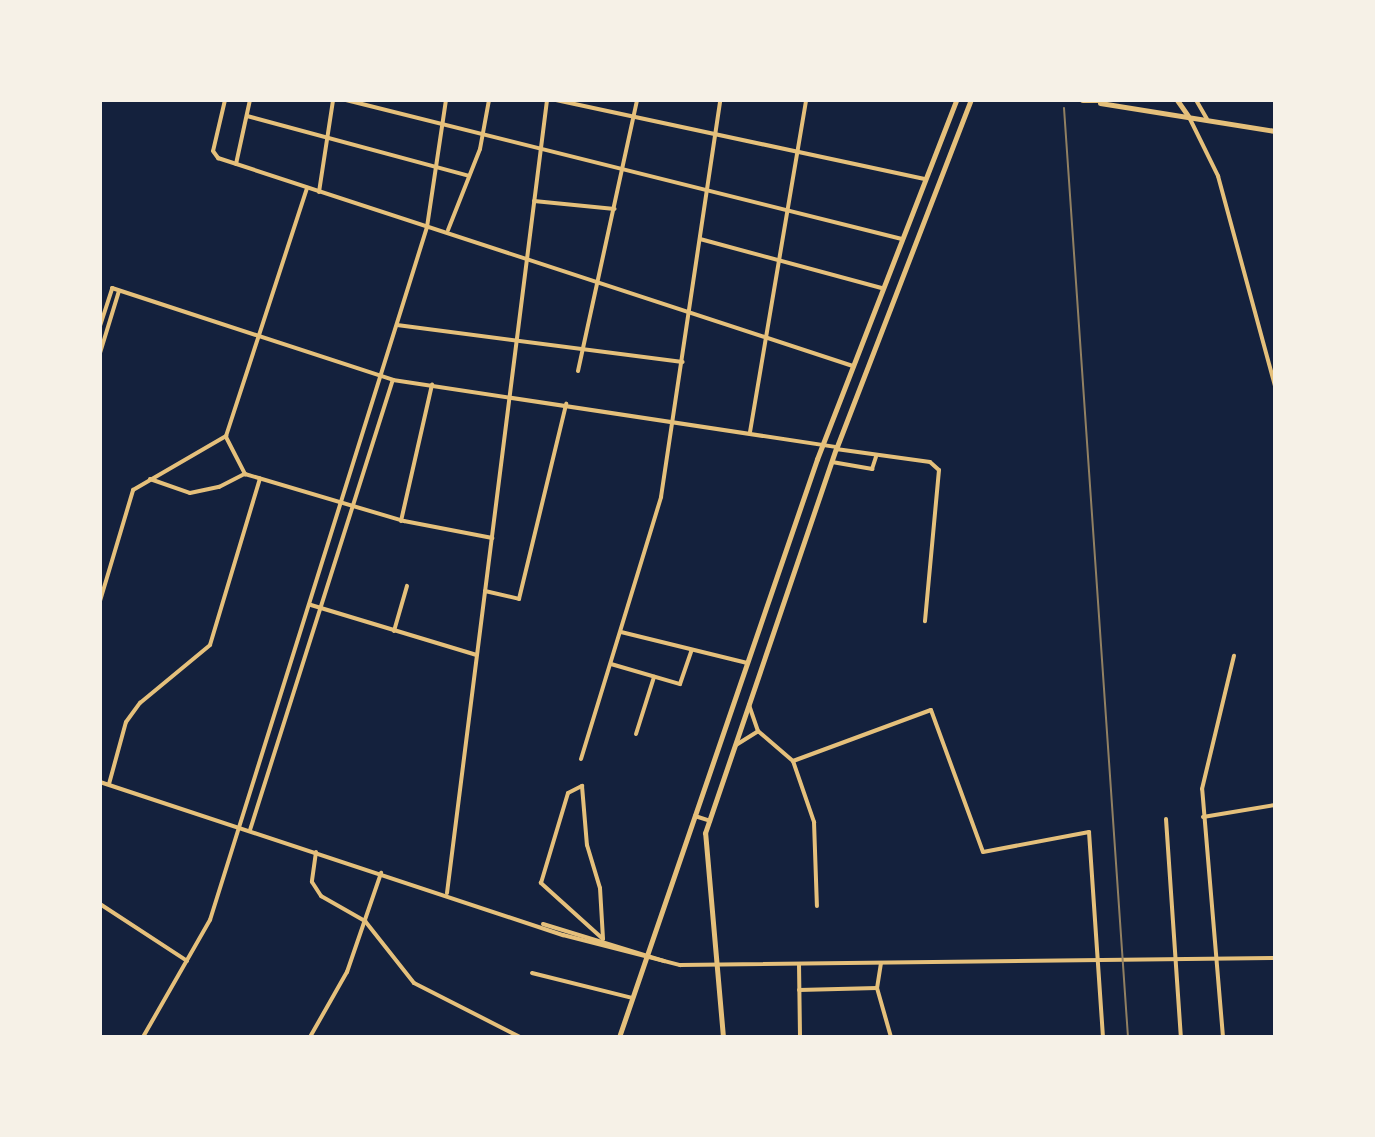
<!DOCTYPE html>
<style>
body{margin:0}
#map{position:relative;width:1375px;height:1137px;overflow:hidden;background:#14213d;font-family:"Open Sans",sans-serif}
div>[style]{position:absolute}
.minor>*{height:4px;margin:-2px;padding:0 2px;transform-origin:2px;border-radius:2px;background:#e5c07b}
.tertiary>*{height:5px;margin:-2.5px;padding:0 2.5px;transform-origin:2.5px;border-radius:2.5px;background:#e5c07b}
.secondary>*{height:6px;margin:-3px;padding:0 3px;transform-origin:3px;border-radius:3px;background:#e5c07b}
.rail>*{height:2px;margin:-1px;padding:0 1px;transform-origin:1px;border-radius:1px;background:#918062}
span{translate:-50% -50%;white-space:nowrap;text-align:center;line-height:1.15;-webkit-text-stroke:6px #f6f1e7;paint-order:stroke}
.frame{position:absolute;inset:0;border:102px solid #f6f1e7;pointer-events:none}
</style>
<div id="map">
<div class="minor">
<div style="left:225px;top:100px;width:52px;rotate:103.2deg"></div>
<div style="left:213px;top:151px;width:9px;rotate:54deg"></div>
<div style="left:218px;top:158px;width:668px;rotate:18.14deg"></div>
<div style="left:346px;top:100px;width:573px;rotate:14.04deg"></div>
<div style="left:556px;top:100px;width:377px;rotate:12.1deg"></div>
<div style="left:1196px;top:100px;width:22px;rotate:60deg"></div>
<div style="left:247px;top:116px;width:230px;rotate:15.1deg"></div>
<div style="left:1190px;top:119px;width:64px;rotate:63.8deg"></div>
<div style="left:1218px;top:176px;width:218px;rotate:74.8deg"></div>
<div style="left:236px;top:164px;width:66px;rotate:-77.7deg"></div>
<div style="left:319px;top:192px;width:93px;rotate:-81.3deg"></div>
<div style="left:534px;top:201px;width:81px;rotate:5.6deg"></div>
<div style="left:448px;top:230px;width:87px;rotate:-68.4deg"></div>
<div style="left:480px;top:149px;width:50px;rotate:-79.6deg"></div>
<div style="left:700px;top:239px;width:188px;rotate:15.1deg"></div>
<div style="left:397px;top:325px;width:288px;rotate:7.4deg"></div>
<div style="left:100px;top:326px;width:40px;rotate:-72deg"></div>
<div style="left:112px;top:288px;width:296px;rotate:18.1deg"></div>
<div style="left:393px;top:380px;width:449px;rotate:8.6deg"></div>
<div style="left:100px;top:353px;width:65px;rotate:-73deg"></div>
<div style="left:578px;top:371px;width:277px;rotate:-77.7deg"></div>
<div style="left:750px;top:432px;width:337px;rotate:-80.4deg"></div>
<div style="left:226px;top:437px;width:42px;rotate:62.8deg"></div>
<div style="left:836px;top:449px;width:95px;rotate:7.9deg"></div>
<div style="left:930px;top:462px;width:12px;rotate:42deg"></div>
<div style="left:939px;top:470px;width:152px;rotate:95.3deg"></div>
<div style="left:832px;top:462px;width:41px;rotate:9.9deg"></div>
<div style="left:872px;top:469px;width:13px;rotate:-72deg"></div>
<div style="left:245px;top:474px;width:166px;rotate:16.5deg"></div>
<div style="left:404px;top:521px;width:90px;rotate:10.9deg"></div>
<div style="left:150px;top:479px;width:42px;rotate:19.3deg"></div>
<div style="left:190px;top:493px;width:30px;rotate:-12deg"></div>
<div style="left:219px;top:487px;width:29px;rotate:-27deg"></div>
<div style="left:401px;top:521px;width:140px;rotate:-77.2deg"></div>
<div style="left:485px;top:591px;width:35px;rotate:13deg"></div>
<div style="left:519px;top:599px;width:201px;rotate:-76.4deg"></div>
<div style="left:100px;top:601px;width:116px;rotate:-73.4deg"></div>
<div style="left:133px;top:490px;width:108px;rotate:-30.1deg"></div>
<div style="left:226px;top:436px;width:261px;rotate:-71.9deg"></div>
<div style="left:311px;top:605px;width:173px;rotate:16.8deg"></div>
<div style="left:394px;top:631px;width:47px;rotate:-73.9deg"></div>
<div style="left:621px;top:632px;width:130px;rotate:13.8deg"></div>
<div style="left:611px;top:664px;width:72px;rotate:16.2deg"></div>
<div style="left:680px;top:684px;width:36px;rotate:-71deg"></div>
<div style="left:749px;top:705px;width:28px;rotate:71deg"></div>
<div style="left:758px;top:731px;width:46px;rotate:40.6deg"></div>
<div style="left:793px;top:761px;width:147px;rotate:-20.3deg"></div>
<div style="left:931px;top:710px;width:151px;rotate:69.9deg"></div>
<div style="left:983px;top:852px;width:108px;rotate:-10.7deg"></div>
<div style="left:1089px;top:832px;width:205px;rotate:86.1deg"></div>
<div style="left:636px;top:734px;width:60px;rotate:-72.5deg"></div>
<div style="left:736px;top:745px;width:26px;rotate:-32deg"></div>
<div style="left:581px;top:759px;width:274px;rotate:-73deg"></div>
<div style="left:661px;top:497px;width:401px;rotate:-81.5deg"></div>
<div style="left:793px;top:761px;width:65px;rotate:71deg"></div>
<div style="left:814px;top:822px;width:84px;rotate:88deg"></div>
<div style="left:100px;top:782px;width:488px;rotate:18.3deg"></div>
<div style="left:563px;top:935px;width:121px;rotate:14.4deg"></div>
<div style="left:680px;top:965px;width:595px;rotate:-0.67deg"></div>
<div style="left:109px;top:784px;width:64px;rotate:-74.7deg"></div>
<div style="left:126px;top:722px;width:24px;rotate:-54deg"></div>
<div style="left:140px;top:703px;width:91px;rotate:-39.6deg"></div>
<div style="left:210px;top:645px;width:174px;rotate:-73.3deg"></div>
<div style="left:582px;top:786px;width:59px;rotate:85.2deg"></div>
<div style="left:587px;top:845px;width:45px;rotate:73.2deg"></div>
<div style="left:600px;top:888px;width:51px;rotate:86.6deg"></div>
<div style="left:603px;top:939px;width:84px;rotate:-137.9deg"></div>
<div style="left:541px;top:883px;width:94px;rotate:-73.3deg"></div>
<div style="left:568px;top:793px;width:16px;rotate:-27deg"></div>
<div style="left:695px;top:816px;width:16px;rotate:18deg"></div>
<div style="left:1203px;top:817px;width:73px;rotate:-9.5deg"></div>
<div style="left:1166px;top:819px;width:219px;rotate:86.1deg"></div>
<div style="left:250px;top:830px;width:472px;rotate:-72.4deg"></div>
<div style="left:316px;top:852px;width:30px;rotate:98deg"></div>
<div style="left:312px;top:882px;width:17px;rotate:57deg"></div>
<div style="left:321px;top:896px;width:51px;rotate:29.6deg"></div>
<div style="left:365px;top:921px;width:79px;rotate:51.7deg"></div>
<div style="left:414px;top:983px;width:119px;rotate:27deg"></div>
<div style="left:447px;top:893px;width:799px;rotate:-82.81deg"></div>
<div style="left:100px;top:904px;width:104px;rotate:33.2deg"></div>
<div style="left:543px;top:924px;width:127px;rotate:17deg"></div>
<div style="left:881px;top:963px;width:25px;rotate:99deg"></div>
<div style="left:877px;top:988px;width:51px;rotate:74.1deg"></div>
<div style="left:799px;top:964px;width:73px;rotate:89.2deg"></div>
<div style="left:532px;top:973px;width:103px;rotate:14deg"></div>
<div style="left:799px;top:990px;width:78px;rotate:-1.5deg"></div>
<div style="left:143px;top:1037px;width:135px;rotate:-60.2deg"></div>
<div style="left:210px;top:920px;width:726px;rotate:-72.61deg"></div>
<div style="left:427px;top:227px;width:128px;rotate:-81.5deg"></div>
<div style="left:310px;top:1037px;width:75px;rotate:-60.4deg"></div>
<div style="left:347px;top:972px;width:105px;rotate:-71deg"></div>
<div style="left:1223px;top:1037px;width:249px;rotate:-94.8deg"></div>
<div style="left:1202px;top:789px;width:137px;rotate:-76.5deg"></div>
</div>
<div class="tertiary">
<div style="left:1177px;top:100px;width:19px;rotate:55deg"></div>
<div style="left:1100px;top:103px;width:177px;rotate:9.1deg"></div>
<div style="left:619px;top:1037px;width:611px;rotate:-71.09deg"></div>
<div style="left:817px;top:459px;width:385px;rotate:-68.8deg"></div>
<div style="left:723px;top:1037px;width:205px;rotate:-95deg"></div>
<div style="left:705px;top:833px;width:406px;rotate:-71.2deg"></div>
<div style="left:836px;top:449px;width:374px;rotate:-68.9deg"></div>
</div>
<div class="secondary">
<div style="left:1083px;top:100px;width:16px"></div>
</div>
<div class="rail">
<div style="left:1064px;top:108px;width:931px;rotate:86.06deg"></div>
</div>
<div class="frame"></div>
</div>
